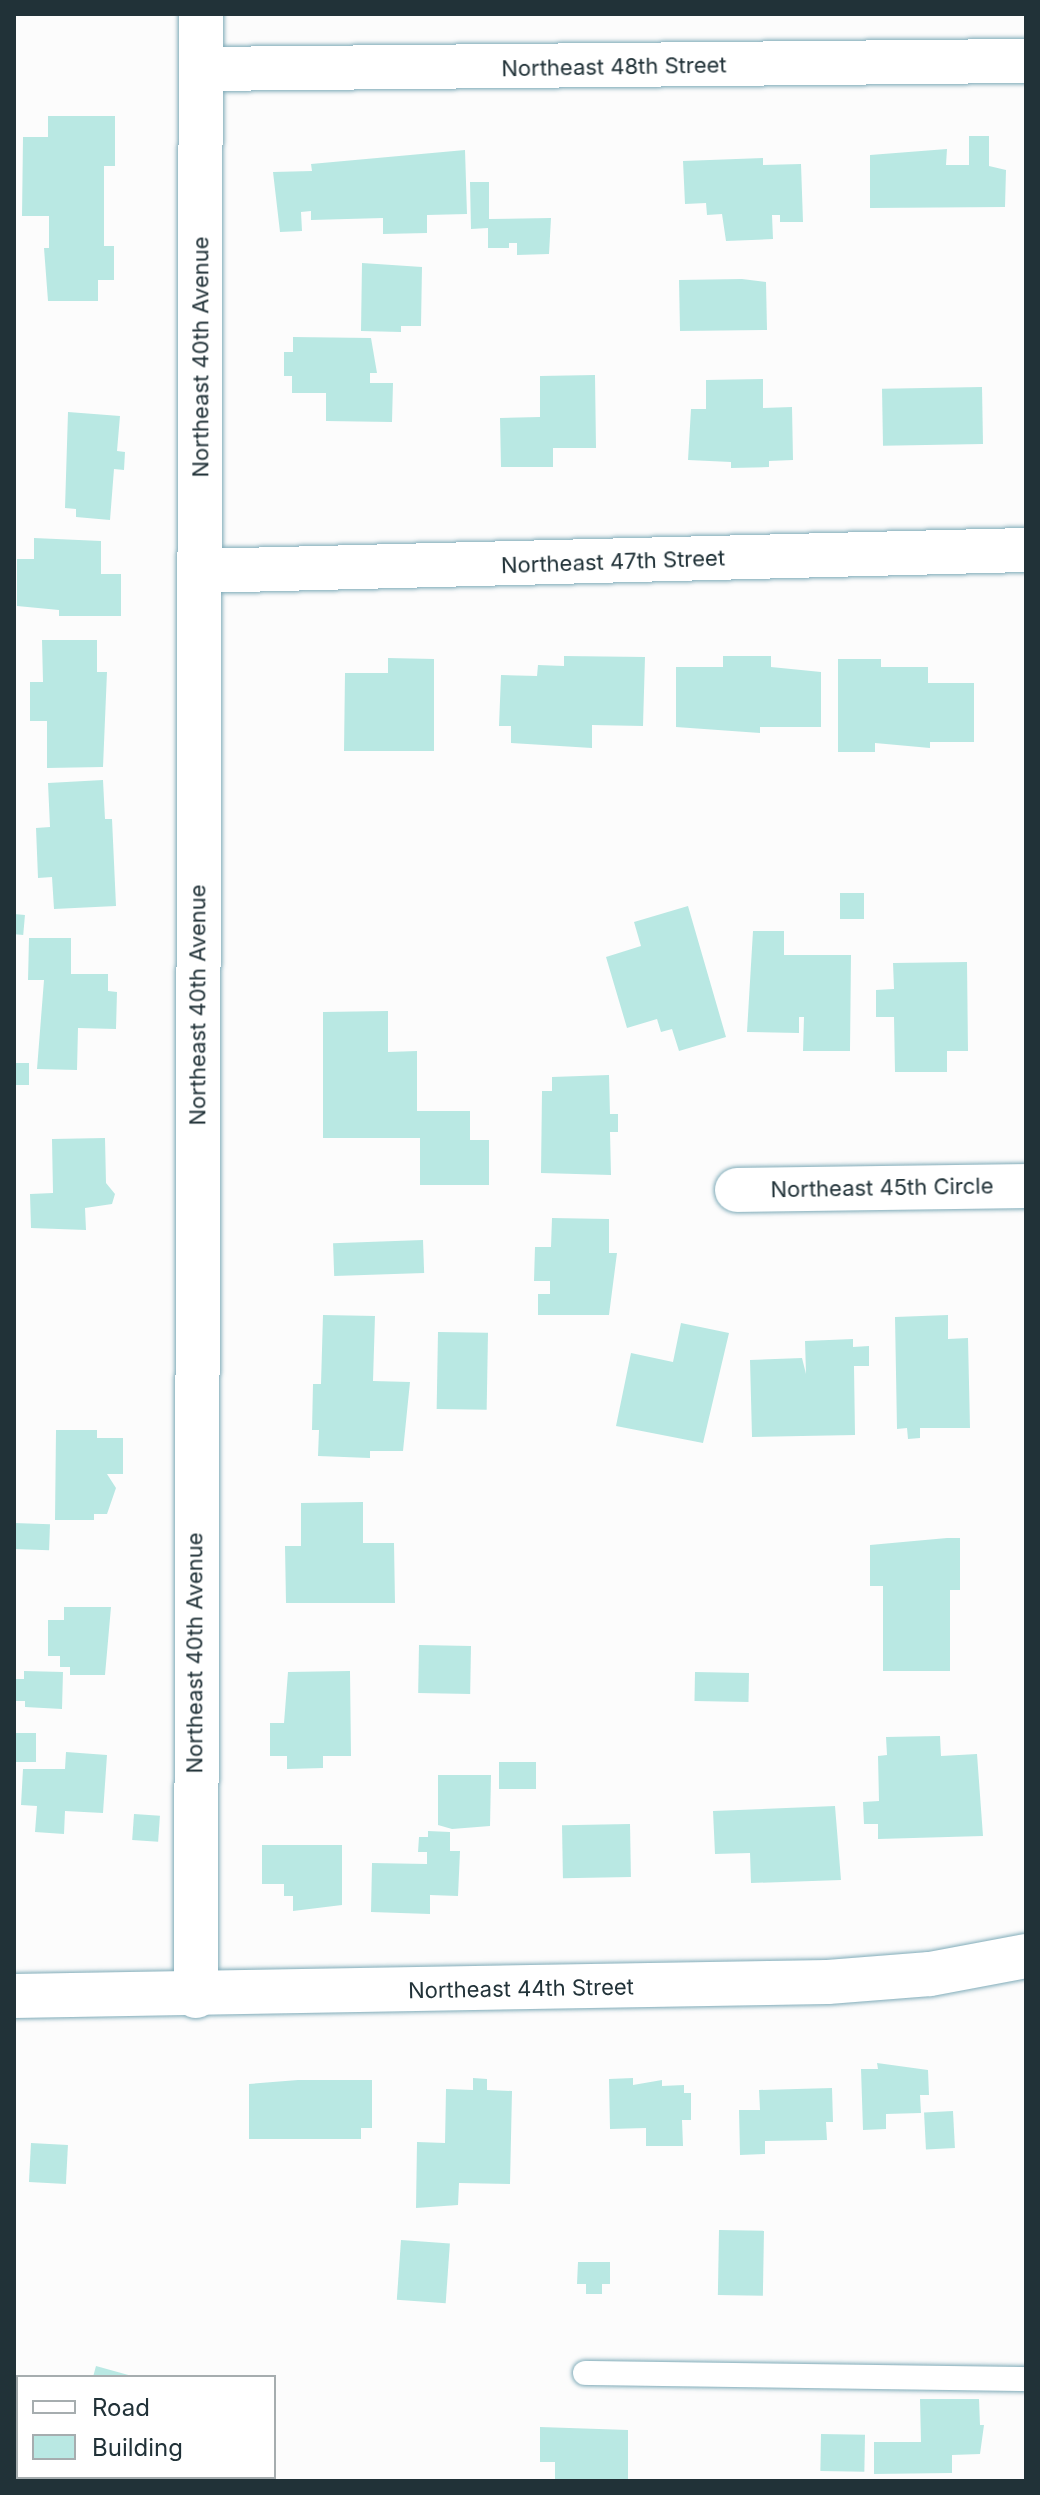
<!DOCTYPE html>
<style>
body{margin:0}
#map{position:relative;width:1040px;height:2495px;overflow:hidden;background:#fcfcfc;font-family:Inter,sans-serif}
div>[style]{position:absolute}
.building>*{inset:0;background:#b9e8e3;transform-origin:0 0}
.roads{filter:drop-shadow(0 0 2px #81acb9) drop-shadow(0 0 2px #81acb9)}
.service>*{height:24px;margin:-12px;padding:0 12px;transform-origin:12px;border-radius:12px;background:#fff}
.minor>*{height:44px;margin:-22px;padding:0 22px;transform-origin:22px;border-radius:22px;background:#fff}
.tertiary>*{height:44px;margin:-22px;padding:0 22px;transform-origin:22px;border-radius:22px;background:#fff}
span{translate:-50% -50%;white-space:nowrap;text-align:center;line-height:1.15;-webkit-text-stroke:7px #fff;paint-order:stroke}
.street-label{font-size:22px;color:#213238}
.frame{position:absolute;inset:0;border:16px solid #213238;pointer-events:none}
.legend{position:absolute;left:16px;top:2375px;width:260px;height:104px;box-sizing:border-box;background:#fff;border:2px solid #a6adaf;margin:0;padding:10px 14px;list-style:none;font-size:24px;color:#213238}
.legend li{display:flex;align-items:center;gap:16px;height:40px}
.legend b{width:40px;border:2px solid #a6adaf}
</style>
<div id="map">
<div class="building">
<div style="clip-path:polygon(48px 116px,115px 116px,115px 166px,104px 166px,104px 246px,114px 246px,114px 280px,98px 280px,98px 301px,48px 301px,44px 248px,49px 248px,49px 216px,22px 216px,23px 137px,48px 137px)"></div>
<div style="clip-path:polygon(969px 136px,989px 136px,989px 166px,1006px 170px,1005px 207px,870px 208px,870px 155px,947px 149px,946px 165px,969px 165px)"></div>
<div style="clip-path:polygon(465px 150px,467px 214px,427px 215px,427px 233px,383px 234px,383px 218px,311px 220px,311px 211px,301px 212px,302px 231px,280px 232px,273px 172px,312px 171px,311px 164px)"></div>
<div style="clip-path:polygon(763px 158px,763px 165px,801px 164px,803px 222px,780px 222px,780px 215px,772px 215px,773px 239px,726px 241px,722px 214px,707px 215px,706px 203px,685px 204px,683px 161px)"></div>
<div style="clip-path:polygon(470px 182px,489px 182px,489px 219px,551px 218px,549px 254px,517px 255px,517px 243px,509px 243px,509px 248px,488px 248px,488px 228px,471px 229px)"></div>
<div style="clip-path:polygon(362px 263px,422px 267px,421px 326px,401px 326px,401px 332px,361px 331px)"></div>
<div style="clip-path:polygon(742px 279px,766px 282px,767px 330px,680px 331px,679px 280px)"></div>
<div style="clip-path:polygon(293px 337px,371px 338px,377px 373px,370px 373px,370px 383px,393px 383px,392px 422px,326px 421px,326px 393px,292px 393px,292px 376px,284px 376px,284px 352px,293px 352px)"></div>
<div style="clip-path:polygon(595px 375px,596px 448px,553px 448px,553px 467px,501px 467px,500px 418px,540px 417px,540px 376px)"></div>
<div style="clip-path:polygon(763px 379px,763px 408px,792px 407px,793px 460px,769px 461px,769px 467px,731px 468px,731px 462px,688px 460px,691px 409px,706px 409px,706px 380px)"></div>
<div style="left:982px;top:387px;width:57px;height:100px;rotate:89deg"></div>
<div style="clip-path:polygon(68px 412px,120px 416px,117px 451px,125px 452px,124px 470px,114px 469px,110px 520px,76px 517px,76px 509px,65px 508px)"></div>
<div style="clip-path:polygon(34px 538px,101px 541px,101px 574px,121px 574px,121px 616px,59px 616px,59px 610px,17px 606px,17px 559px,34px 559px)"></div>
<div style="clip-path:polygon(42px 640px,97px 640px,97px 672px,107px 672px,103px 767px,47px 768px,47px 721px,30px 721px,30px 682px,43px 682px)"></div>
<div style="clip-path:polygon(564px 656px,645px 657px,643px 726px,592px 725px,592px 748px,511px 743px,511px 726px,499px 726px,501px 675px,537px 676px,538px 665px,564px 666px)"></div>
<div style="clip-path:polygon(723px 656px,771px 656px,771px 667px,821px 672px,821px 727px,760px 727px,760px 733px,676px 727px,676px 667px,723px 667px)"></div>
<div style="clip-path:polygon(388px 658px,434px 659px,434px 751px,344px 751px,345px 673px,388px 673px)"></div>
<div style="clip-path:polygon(838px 659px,881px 659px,881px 667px,928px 667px,928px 683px,974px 683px,974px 742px,930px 742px,930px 748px,875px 743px,875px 752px,838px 752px)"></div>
<div style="clip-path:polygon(103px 780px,105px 819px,112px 819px,116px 906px,54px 909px,52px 877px,38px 878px,36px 828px,50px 827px,48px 783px)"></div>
<div style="left:840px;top:893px;width:24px;height:26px"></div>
<div style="clip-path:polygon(688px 906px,726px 1037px,679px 1051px,672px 1029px,661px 1032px,657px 1019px,627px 1028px,606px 957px,641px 946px,634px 922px)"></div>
<div style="left:14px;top:914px;width:11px;height:20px;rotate:5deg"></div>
<div style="clip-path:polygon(753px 931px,784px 931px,784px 955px,851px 955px,850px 1051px,803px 1051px,804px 1017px,799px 1017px,799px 1033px,747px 1032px)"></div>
<div style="clip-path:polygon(29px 938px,71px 938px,71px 974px,108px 974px,108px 991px,117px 992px,116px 1029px,78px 1028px,77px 1070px,37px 1069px,44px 980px,28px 980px)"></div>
<div style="clip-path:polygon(967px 962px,968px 1051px,947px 1051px,947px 1072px,895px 1072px,894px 1017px,876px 1017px,876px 990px,894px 989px,893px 963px)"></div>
<div style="clip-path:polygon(388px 1011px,388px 1052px,417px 1051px,417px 1111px,470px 1111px,470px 1140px,489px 1140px,489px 1185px,420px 1185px,420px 1138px,323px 1138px,323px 1012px)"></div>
<div style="left:14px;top:1063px;width:15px;height:22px"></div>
<div style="clip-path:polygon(609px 1075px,610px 1114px,618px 1114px,618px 1132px,610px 1132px,611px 1175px,541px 1173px,542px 1091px,552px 1091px,552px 1077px)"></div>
<div style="clip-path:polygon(105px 1138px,106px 1183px,115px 1194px,112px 1204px,85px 1208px,86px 1230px,31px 1228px,30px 1194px,53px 1193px,52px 1139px)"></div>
<div style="clip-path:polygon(552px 1218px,609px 1219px,609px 1253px,617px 1253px,609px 1315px,538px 1315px,538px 1294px,550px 1294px,550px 1281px,534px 1281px,535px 1247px,551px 1247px)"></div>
<div style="left:423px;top:1240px;width:33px;height:90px;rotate:88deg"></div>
<div style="clip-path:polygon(323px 1315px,375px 1316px,373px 1381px,410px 1382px,403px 1451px,370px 1451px,370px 1458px,318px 1456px,319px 1430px,312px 1430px,313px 1384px,321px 1384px)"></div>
<div style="clip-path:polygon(948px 1315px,948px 1339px,968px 1338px,970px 1428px,920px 1428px,920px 1438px,908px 1439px,907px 1428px,897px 1429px,895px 1317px)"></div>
<div style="clip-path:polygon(681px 1323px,729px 1333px,703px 1443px,616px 1426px,631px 1353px,673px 1362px)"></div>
<div style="left:438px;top:1332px;width:50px;height:77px;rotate:1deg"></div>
<div style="clip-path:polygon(853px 1339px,853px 1347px,869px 1346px,869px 1366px,854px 1366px,855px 1435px,752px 1437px,750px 1360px,802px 1358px,806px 1374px,805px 1341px)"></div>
<div style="clip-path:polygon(56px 1430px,97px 1430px,97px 1438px,123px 1438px,123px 1474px,107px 1474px,116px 1488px,107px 1514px,94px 1514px,94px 1520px,55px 1520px)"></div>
<div style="clip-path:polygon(363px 1502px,363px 1543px,394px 1543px,395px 1603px,286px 1603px,285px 1546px,301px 1546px,301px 1503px)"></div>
<div style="left:14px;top:1523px;width:36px;height:26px;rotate:2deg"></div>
<div style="clip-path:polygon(947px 1538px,960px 1538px,960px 1590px,950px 1590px,950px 1671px,883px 1671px,883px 1586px,870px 1586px,870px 1545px)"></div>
<div style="clip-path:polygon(64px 1607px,111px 1607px,105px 1675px,70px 1675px,70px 1667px,60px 1667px,60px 1656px,48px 1656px,48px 1620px,64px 1620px)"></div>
<div style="left:419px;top:1645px;width:52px;height:48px;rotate:1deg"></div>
<div style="clip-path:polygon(24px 1671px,63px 1672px,62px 1709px,25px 1707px,25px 1701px,14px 1701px,14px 1679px,24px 1679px)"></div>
<div style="clip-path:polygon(350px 1671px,351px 1756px,323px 1756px,323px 1768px,287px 1769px,287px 1756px,270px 1756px,270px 1723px,284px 1723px,288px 1672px)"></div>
<div style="left:695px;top:1672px;width:54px;height:29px;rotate:1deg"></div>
<div style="left:14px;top:1733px;width:22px;height:29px"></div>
<div style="clip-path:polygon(940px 1736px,941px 1756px,977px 1754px,983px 1836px,878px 1839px,878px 1824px,864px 1824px,863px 1802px,879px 1801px,878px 1756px,887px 1755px,886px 1737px)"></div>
<div style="clip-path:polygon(66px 1752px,107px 1755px,103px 1813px,65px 1811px,64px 1834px,35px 1832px,37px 1806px,21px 1805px,23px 1769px,65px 1769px)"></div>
<div style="left:499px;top:1762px;width:37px;height:27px"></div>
<div style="clip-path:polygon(438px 1775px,491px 1775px,490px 1826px,452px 1829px,438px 1825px)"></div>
<div style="clip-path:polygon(835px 1806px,841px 1880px,751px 1883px,750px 1853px,715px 1854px,713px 1811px)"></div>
<div style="left:134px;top:1814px;width:26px;height:26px;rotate:4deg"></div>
<div style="left:630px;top:1824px;width:53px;height:68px;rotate:89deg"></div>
<div style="clip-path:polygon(428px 1831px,450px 1832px,450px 1851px,460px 1851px,458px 1896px,430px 1895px,430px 1914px,371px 1912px,372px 1863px,427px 1864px,427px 1852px,418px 1852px,419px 1837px,428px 1837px)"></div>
<div style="clip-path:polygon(262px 1845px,342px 1845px,342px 1905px,293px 1911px,293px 1896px,284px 1896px,284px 1884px,262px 1884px)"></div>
<div style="clip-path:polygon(877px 2063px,928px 2070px,929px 2095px,920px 2095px,921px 2113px,886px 2114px,886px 2129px,863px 2130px,861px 2069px,878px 2069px)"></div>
<div style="clip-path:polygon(473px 2078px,487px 2079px,487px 2090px,512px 2091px,510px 2184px,459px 2183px,458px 2205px,416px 2208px,417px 2142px,445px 2143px,446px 2089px,473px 2090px)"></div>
<div style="clip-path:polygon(633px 2078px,633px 2085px,662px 2080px,662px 2086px,684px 2085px,684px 2093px,691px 2093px,691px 2120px,682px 2120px,683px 2146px,646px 2146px,646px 2128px,610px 2129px,609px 2079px)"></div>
<div style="clip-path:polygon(298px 2080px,372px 2080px,372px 2128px,361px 2128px,361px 2139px,249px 2139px,249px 2084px)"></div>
<div style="clip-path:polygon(832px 2088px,833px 2122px,826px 2122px,827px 2140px,765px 2141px,765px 2154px,740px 2155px,739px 2110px,760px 2110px,759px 2090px)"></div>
<div style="left:953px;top:2111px;width:37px;height:29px;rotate:87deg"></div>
<div style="left:31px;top:2143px;width:37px;height:39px;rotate:3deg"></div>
<div style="left:719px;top:2230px;width:45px;height:65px;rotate:1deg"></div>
<div style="left:401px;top:2240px;width:49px;height:60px;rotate:4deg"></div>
<div style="clip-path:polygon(578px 2262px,610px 2262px,610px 2284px,602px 2284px,602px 2294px,586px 2294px,586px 2284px,577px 2284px)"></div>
<div style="clip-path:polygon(96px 2366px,132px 2376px,132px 2377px,93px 2377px)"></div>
<div style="clip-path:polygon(920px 2399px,979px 2399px,980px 2425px,984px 2425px,980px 2454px,952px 2455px,952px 2473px,874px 2474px,874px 2442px,921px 2442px)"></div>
<div style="clip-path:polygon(540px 2427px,628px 2430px,628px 2481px,555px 2481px,555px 2462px,540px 2462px)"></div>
<div style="left:821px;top:2434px;width:44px;height:37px;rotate:1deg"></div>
</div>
<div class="roads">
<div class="service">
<div style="left:585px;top:2373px;width:441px;rotate:0.8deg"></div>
</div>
<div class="minor">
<div style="left:201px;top:69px;width:825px;rotate:-0.56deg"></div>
<div style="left:201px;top:571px;width:825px;rotate:-1.46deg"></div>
<div style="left:737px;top:1190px;width:289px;rotate:-0.8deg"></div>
</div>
<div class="tertiary">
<div style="left:14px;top:1996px;width:814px;rotate:-0.99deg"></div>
<div style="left:828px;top:1982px;width:102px;rotate:-4.5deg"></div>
<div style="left:930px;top:1974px;width:98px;rotate:-10.6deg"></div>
<div style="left:196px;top:1996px;width:1982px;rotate:-89.86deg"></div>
</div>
</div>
<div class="street-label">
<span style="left:614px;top:67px;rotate:-1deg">Northeast 48th Street</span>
<span style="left:201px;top:357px;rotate:-90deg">Northeast 40th Avenue</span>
<span style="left:613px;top:562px;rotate:-2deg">Northeast 47th Street</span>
<span style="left:198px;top:1005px;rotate:-90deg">Northeast 40th Avenue</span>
<span style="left:882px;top:1188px;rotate:-1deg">Northeast 45th Circle</span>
<span style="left:195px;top:1653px;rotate:-90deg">Northeast 40th Avenue</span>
<span style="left:521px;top:1989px;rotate:-1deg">Northeast 44th Street</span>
</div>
<div class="frame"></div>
<ul class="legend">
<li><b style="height:10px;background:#fff"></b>Road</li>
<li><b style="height:22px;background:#b9e8e3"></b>Building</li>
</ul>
</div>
